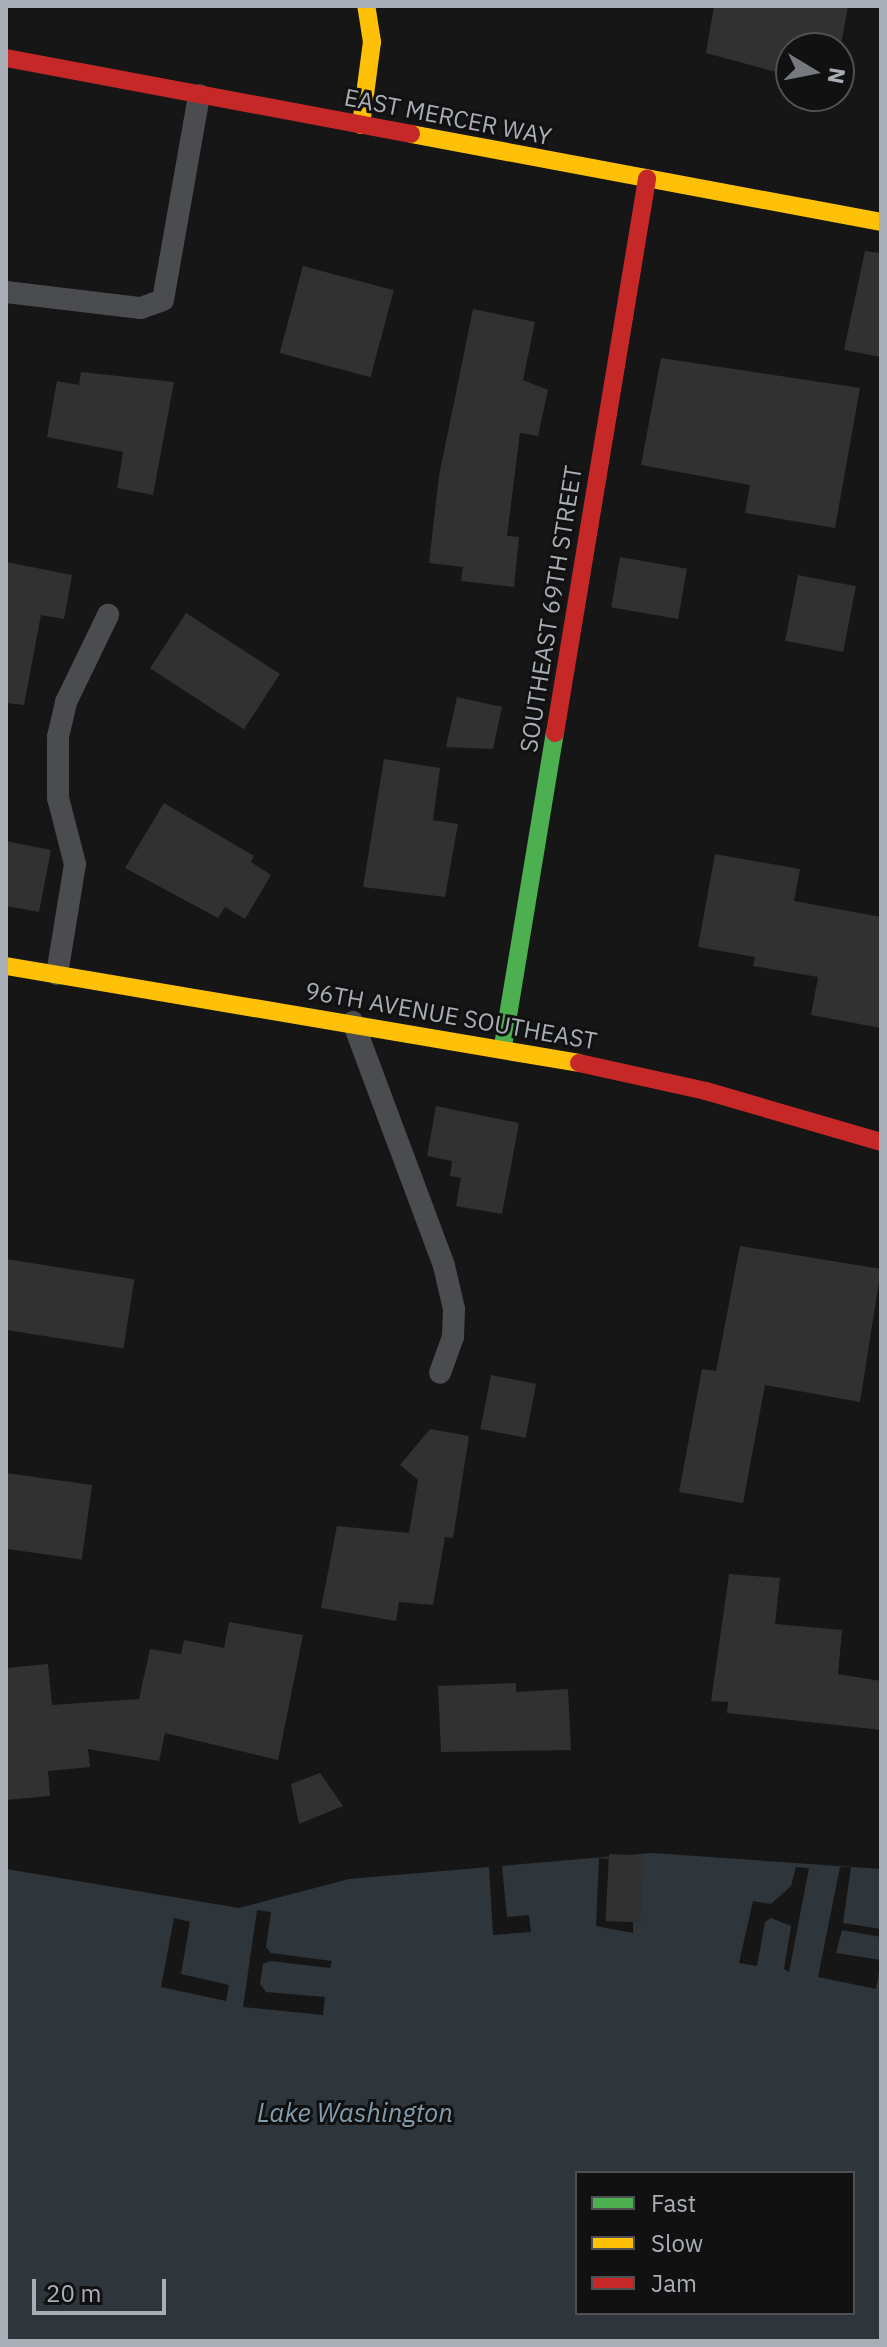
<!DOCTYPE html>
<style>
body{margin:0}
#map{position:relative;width:887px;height:2347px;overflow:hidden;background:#161617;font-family:"IBM Plex Sans",sans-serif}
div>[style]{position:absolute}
.water>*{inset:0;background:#2e363b}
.pier>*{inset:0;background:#161617}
.building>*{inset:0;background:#313132;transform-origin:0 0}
.lane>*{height:22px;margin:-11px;padding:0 11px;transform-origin:11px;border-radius:11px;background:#4b4c4f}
.fast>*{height:18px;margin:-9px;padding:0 9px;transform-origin:9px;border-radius:9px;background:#4caf50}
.slow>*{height:18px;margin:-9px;padding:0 9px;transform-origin:9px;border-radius:9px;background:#ffc107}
.jam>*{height:18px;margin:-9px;padding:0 9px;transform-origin:9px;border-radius:9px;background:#c62828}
span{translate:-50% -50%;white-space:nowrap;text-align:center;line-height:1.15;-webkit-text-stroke:6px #111112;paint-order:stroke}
.street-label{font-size:24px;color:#a9aeb6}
.water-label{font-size:26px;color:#839dae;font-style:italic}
.frame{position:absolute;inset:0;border:8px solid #a9aeb6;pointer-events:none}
.legend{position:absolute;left:575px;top:2171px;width:280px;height:144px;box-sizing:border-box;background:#111112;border:2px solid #4e5054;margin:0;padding:10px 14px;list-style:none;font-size:24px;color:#a9aeb6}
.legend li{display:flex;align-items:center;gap:16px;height:40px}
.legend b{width:40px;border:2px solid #4e5054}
.north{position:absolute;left:775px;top:32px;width:80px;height:80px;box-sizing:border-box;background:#111112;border:2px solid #4e5054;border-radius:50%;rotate:100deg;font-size:22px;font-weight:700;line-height:32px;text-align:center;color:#a9aeb6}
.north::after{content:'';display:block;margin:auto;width:28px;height:36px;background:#76797e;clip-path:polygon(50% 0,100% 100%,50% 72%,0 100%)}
.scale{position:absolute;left:32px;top:2279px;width:134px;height:36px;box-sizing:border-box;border:4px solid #a9aeb6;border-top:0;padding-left:10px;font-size:24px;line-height:28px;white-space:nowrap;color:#a9aeb6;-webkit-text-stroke:6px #111112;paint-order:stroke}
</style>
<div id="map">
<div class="water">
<div style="clip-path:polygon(evenodd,652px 1853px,881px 1869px,881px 2341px,6px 2341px,6px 1869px,239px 1908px,349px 1879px,652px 1853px,577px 2173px,853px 2173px,853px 2313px,577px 2313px,577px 2173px)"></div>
</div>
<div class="pier">
<div style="clip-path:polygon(599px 1858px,633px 1861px,633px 1933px,596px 1926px)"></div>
<div style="clip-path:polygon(502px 1866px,507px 1917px,529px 1915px,531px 1932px,493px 1935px,489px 1867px)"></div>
<div style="clip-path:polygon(796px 1867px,809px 1868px,789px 1972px,784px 1969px,791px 1926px,771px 1918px,765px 1922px,757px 1966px,739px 1963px,753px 1901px,771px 1904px,791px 1886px)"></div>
<div style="clip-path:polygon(840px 1867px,851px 1867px,843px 1923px,881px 1929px,881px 1937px,842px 1930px,836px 1953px,881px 1960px,876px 1989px,818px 1977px)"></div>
<div style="clip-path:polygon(257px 1910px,271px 1912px,266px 1947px,271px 1953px,332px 1961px,330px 1968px,270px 1961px,263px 1964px,260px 1984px,266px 1992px,325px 1997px,323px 2015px,243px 2007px)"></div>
<div style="clip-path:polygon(174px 1918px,190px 1922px,181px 1974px,229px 1985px,226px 2001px,161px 1987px)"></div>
</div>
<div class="building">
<div style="clip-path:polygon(714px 6px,848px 6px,839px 56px,839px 48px,791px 48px,791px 76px,706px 53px)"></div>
<div style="clip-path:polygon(865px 251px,881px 253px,881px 357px,844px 350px)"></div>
<div style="left:303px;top:266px;width:94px;height:90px;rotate:15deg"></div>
<div style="clip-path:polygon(473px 309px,535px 322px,523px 380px,548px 390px,538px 436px,520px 433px,507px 536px,519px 537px,514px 587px,461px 581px,463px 567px,429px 563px,439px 476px)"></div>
<div style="clip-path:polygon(661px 358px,860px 388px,835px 528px,745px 513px,750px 485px,641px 465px)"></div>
<div style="clip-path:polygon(81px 372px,174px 382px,153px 495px,117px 488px,123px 452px,47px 437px,57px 381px,79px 385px)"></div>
<div style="left:620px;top:557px;width:68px;height:51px;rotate:10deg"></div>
<div style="clip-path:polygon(6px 562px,72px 575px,64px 619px,41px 615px,24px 705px,6px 703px)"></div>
<div style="left:798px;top:575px;width:59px;height:67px;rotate:11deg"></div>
<div style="left:186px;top:613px;width:112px;height:66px;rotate:33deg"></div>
<div style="clip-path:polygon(457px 697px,502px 707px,493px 749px,446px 747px)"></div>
<div style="clip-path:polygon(384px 759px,440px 768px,433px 820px,458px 824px,445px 897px,363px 887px)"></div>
<div style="clip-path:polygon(164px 803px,254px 856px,251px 862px,271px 875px,245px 919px,225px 907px,218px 918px,125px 868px)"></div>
<div style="clip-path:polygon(6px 841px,51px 850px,39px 912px,6px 906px)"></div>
<div style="clip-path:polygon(715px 854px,800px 869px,794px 901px,881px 917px,881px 1028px,811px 1015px,818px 977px,753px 966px,755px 957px,698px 947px)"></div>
<div style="clip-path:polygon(436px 1106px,519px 1123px,502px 1214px,456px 1206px,461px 1178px,450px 1176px,452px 1161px,427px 1156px)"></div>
<div style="clip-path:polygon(740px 1246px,881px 1269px,860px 1402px,765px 1385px,743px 1503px,679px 1492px,702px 1369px,716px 1371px)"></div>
<div style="left:6px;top:1259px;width:130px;height:70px;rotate:9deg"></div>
<div style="left:491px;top:1375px;width:46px;height:55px;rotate:11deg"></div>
<div style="clip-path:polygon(430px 1429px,469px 1436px,453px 1538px,445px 1537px,433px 1605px,399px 1602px,396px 1621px,321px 1608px,337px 1526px,409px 1533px,418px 1480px,400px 1465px)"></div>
<div style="left:6px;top:1473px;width:87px;height:75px;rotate:8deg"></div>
<div style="clip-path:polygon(729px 1574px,780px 1578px,775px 1624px,842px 1630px,838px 1674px,881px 1681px,881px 1730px,727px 1713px,728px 1702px,711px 1701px)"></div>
<div style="clip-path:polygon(229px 1622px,303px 1635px,278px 1760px,165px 1733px,159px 1761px,88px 1749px,90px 1767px,48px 1771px,50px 1796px,6px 1800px,6px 1668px,48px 1664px,52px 1705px,139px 1699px,150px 1649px,181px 1654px,184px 1640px,224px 1648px)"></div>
<div style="clip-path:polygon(516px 1683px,516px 1692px,568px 1689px,571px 1750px,441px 1752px,438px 1686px)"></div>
<div style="clip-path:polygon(320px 1773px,343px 1806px,299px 1824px,291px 1784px)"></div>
<div style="left:609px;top:1854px;width:35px;height:67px;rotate:3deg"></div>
</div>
<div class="lane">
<div style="left:6px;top:292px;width:136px;rotate:6.8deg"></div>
<div style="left:141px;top:308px;width:23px;rotate:-20deg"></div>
<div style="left:163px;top:300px;width:208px;rotate:-80deg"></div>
<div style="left:57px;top:974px;width:111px;rotate:-80.7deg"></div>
<div style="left:75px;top:864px;width:68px;rotate:-104.4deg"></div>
<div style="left:58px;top:798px;width:61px;rotate:-90deg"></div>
<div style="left:58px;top:737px;width:36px;rotate:-77deg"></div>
<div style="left:66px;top:702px;width:97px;rotate:-64.2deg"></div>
<div style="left:353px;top:1022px;width:260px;rotate:69.5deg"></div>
<div style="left:444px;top:1266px;width:44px;rotate:76.9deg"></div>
<div style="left:454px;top:1309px;width:28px;rotate:92deg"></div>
<div style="left:453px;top:1337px;width:38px;rotate:110deg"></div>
</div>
<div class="fast">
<div style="left:503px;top:1046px;width:317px;rotate:-80.6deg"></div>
</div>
<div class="slow">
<div style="left:361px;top:125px;width:84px;rotate:-82.5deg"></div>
<div style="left:372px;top:42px;width:36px;rotate:-99deg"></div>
<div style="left:411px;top:134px;width:478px;rotate:10.6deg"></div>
<div style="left:6px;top:966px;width:581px;rotate:9.61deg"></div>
</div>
<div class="jam">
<div style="left:6px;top:58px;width:412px;rotate:10.6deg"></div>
<div style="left:555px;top:733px;width:562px;rotate:-80.57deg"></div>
<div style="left:579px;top:1063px;width:130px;rotate:12.4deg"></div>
<div style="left:706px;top:1091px;width:182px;rotate:16.2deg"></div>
</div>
<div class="street-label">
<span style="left:448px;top:117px;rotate:11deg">EAST MERCER WAY</span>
<span style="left:551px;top:609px;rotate:-81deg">SOUTHEAST 69TH STREET</span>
<span style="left:451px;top:1016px;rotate:10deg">96TH AVENUE SOUTHEAST</span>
</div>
<div class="water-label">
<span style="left:355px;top:2113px">Lake Washington</span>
</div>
<div class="frame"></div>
<ul class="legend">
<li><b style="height:10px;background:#4caf50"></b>Fast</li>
<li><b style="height:10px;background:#ffc107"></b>Slow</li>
<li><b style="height:10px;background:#c62828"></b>Jam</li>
</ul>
<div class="north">N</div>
<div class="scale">20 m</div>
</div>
